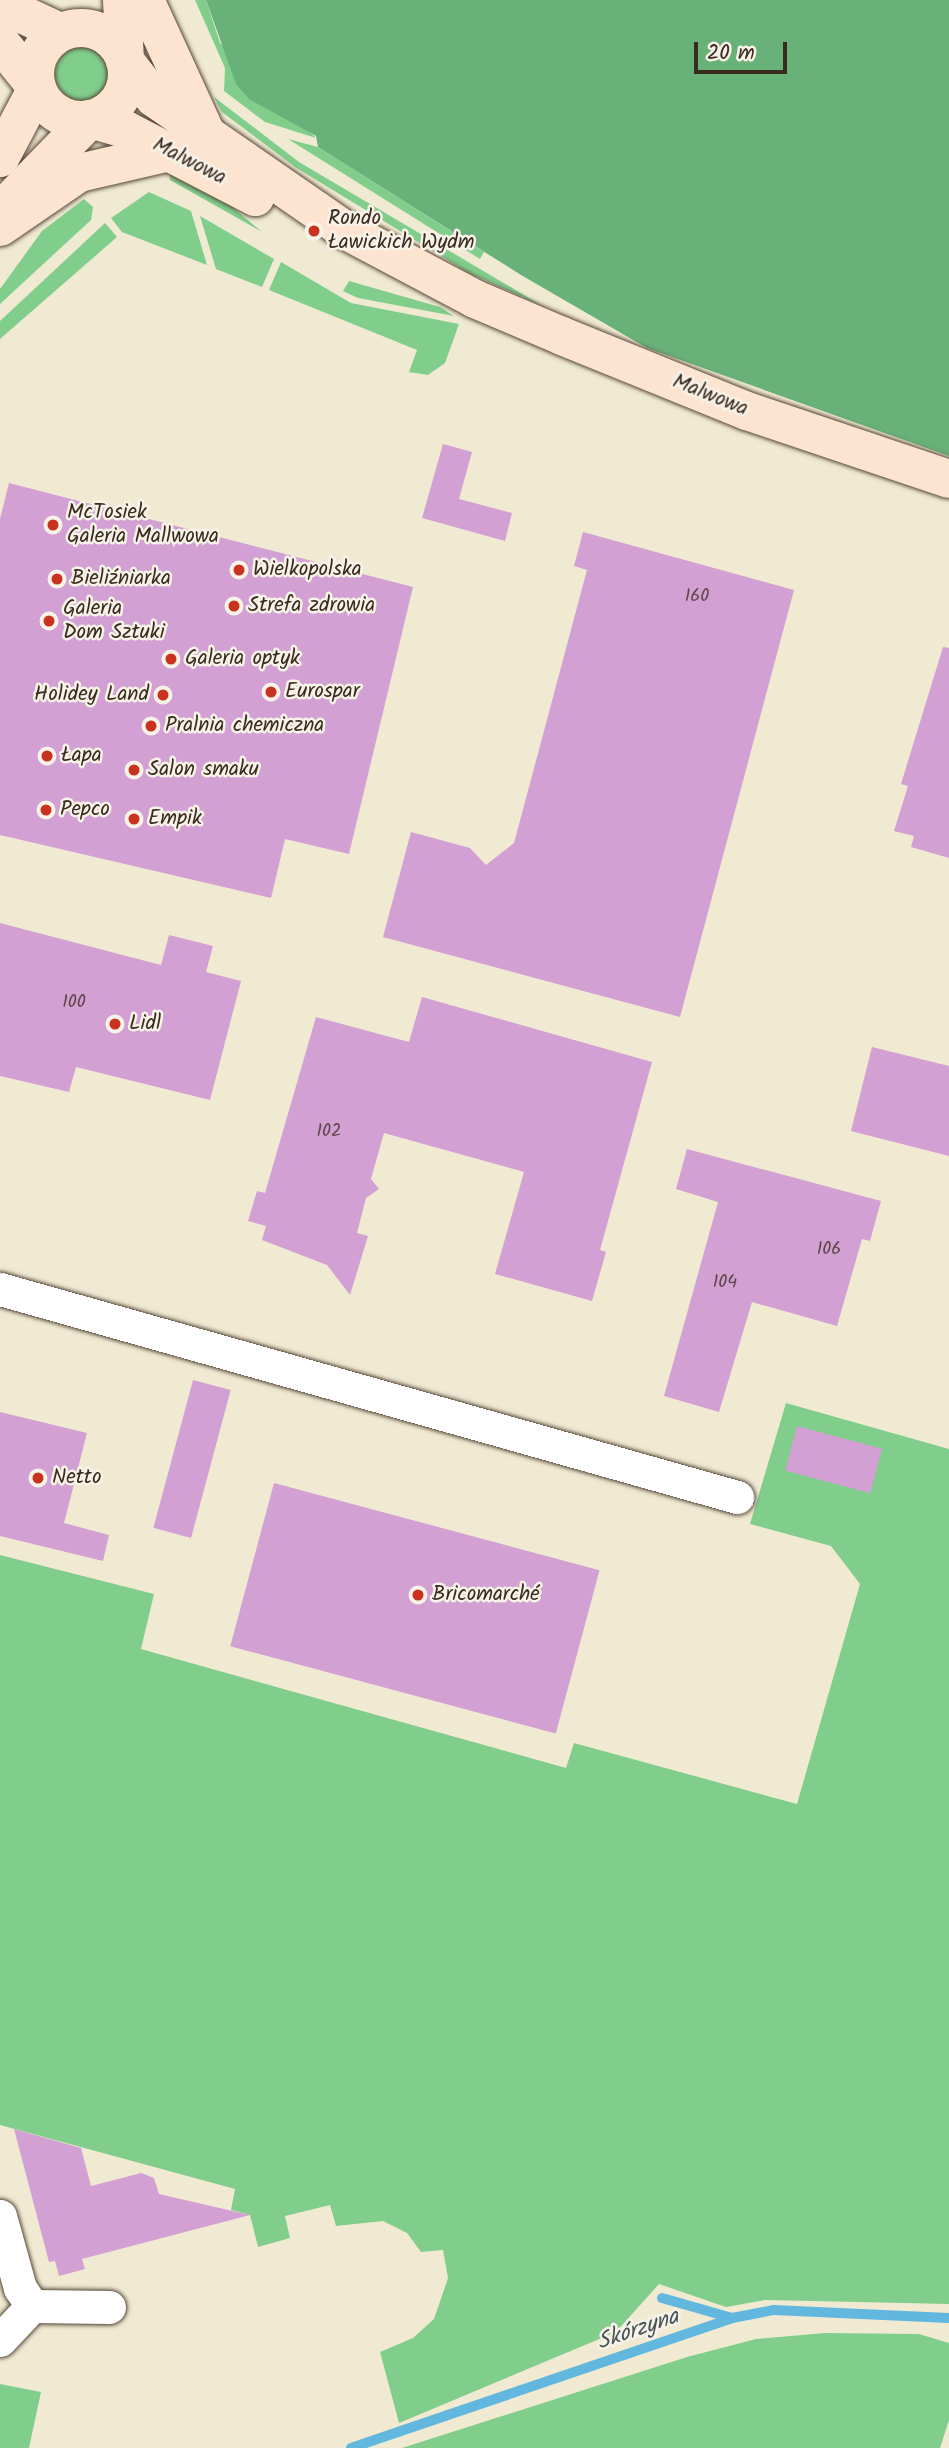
<!DOCTYPE html>
<meta charset="utf-8">
<style>
body{margin:0}
#map{position:relative;width:949px;height:2448px;overflow:hidden;background:#f1ead3;font-family:Kalam,sans-serif}
div>[style]{position:absolute}
.green>*{inset:0;background:#81ce8c}
.round{border-radius:50%}
.forest>*{inset:0;background:#68b178}
.stream>*{height:10px;margin:-5px;padding:0 5px;transform-origin:5px;border-radius:5px;background:#61b7de}
.building>*{inset:0;background:#d2a0d3;transform-origin:0 0}
.roads{filter:drop-shadow(0 0 2px #564739) drop-shadow(0 0 2px #564739)}
.street>*{height:33px;margin:-16.5px;padding:0 16.5px;transform-origin:16.5px;border-radius:16.5px;background:#fff}
.secondary>*{height:38px;margin:-19px;padding:0 19px;transform-origin:19px;border-radius:19px;background:#fde4d1}
.secondary>.ring{margin:-19px;padding:0;box-sizing:content-box;background:none;border:38px solid #fde4d1;border-radius:50%}
.dots>*{width:19px;height:19px;translate:-50% -50%;box-sizing:border-box;border:4px solid #f7f3e8;border-radius:50%}
span{translate:-50% -50%;white-space:nowrap;text-align:center;line-height:1.15;-webkit-text-stroke:5px #f7f3e8;paint-order:stroke}
.number-label{font-size:18px;color:#61484b}
.number-label span{-webkit-text-stroke-width:0}
.street-label{font-size:21px;color:#3b2a1e}
.poi-label{font-size:21px;color:#3b2a1e}
.left{translate:0 -50%;text-align:left}
.right{translate:-100% -50%;text-align:right}
.water-label{font-size:23px;color:#465458;font-style:italic}
.scale{position:absolute;left:694px;top:42px;width:93px;height:32px;box-sizing:border-box;border:4px solid #3b2a1e;border-top:0;padding-left:9px;font-size:21px;line-height:24px;white-space:nowrap;color:#3b2a1e;-webkit-text-stroke:5px #f7f3e8;paint-order:stroke}
</style>
<div id="map">
<div class="green">
<div style="clip-path:polygon(195px 0,206px 0,220px 43px,316px 138px,265px 122px,224px 91px,225px 68px)"></div>
<div class="round" style="left:55px;top:47px;width:54px;height:54px"></div>
<div style="clip-path:polygon(214px 97px,299px 162px,541px 305px,469px 273px,295px 167px,222px 112px)"></div>
<div style="clip-path:polygon(288px 139px,318px 147px,484px 252px,480px 259px)"></div>
<div style="clip-path:polygon(170px 170px,205px 184px,262px 232px,170px 180px)"></div>
<div style="clip-path:polygon(149px 192px,191px 211px,207px 265px,122px 232px,111px 218px)"></div>
<div style="clip-path:polygon(84px 199px,93px 207px,91px 220px,0 304px,0 289px,42px 231px)"></div>
<div style="clip-path:polygon(200px 216px,274px 259px,262px 287px,216px 269px)"></div>
<div style="clip-path:polygon(105px 223px,117px 237px,0 339px,0 321px)"></div>
<div style="clip-path:polygon(281px 262px,351px 303px,459px 324px,445px 363px,428px 375px,409px 372px,417px 350px,269px 290px)"></div>
<div style="clip-path:polygon(349px 281px,440px 307px,454px 316px,358px 298px,343px 291px)"></div>
<div style="clip-path:polygon(786px 1403px,949px 1449px,949px 2304px,765px 2300px,726px 2307px,659px 2284px,616px 2332px,399px 2423px,380px 2352px,413px 2338px,434px 2319px,448px 2278px,443px 2250px,421px 2252px,407px 2233px,383px 2221px,336px 2226px,330px 2205px,285px 2216px,290px 2238px,258px 2247px,250px 2215px,231px 2210px,235px 2189px,0 2125px,0 1555px,154px 1594px,141px 1649px,566px 1768px,574px 1743px,797px 1804px,860px 1584px,831px 1546px,750px 1524px)"></div>
<div style="clip-path:polygon(825px 2333px,919px 2334px,949px 2343px,949px 2420px,940px 2448px,402px 2448px,687px 2357px,756px 2339px)"></div>
<div style="clip-path:polygon(0 2384px,41px 2392px,29px 2448px,0 2448px)"></div>
</div>
<div class="forest">
<div style="clip-path:polygon(206px 0,949px 0,949px 456px,647px 348px,521px 275px,318px 147px,316px 136px,249px 99px,236px 84px)"></div>
</div>
<div class="stream">
<div style="left:662px;top:2298px;width:73px;rotate:15.9deg"></div>
<div style="left:351px;top:2448px;width:403px;rotate:-18.8deg"></div>
<div style="left:732px;top:2318px;width:43px;rotate:-10.8deg"></div>
<div style="left:774px;top:2310px;width:175px;rotate:2.6deg"></div>
</div>
<div class="building">
<div style="clip-path:polygon(443px 444px,472px 452px,459px 499px,512px 513px,505px 541px,422px 518px)"></div>
<div style="clip-path:polygon(9px 483px,413px 587px,349px 854px,285px 839px,271px 898px,0 835px,0 519px)"></div>
<div style="clip-path:polygon(583px 532px,794px 590px,680px 1017px,383px 937px,411px 832px,470px 848px,486px 865px,514px 843px,587px 570px,574px 566px)"></div>
<div style="clip-path:polygon(943px 647px,949px 648px,949px 858px,911px 847px,914px 836px,894px 831px,908px 786px,901px 784px)"></div>
<div style="clip-path:polygon(0 923px,161px 965px,169px 935px,213px 946px,206px 972px,241px 981px,210px 1100px,76px 1067px,69px 1092px,0 1076px)"></div>
<div style="clip-path:polygon(422px 997px,652px 1062px,600px 1250px,606px 1252px,592px 1301px,495px 1274px,524px 1172px,384px 1133px,371px 1179px,379px 1189px,366px 1198px,357px 1233px,368px 1236px,350px 1295px,327px 1265px,262px 1240px,266px 1226px,248px 1221px,257px 1191px,265px 1193px,316px 1017px,409px 1042px)"></div>
<div style="clip-path:polygon(872px 1047px,949px 1066px,949px 1156px,851px 1131px)"></div>
<div style="clip-path:polygon(687px 1149px,881px 1201px,870px 1241px,862px 1239px,837px 1326px,752px 1302px,719px 1412px,664px 1396px,718px 1202px,676px 1189px)"></div>
<div style="left:193px;top:1380px;width:39px;height:153px;rotate:15deg"></div>
<div style="clip-path:polygon(0 1412px,87px 1433px,64px 1523px,109px 1535px,103px 1561px,0 1536px)"></div>
<div style="left:797px;top:1426px;width:88px;height:46px;rotate:15deg"></div>
<div style="left:274px;top:1483px;width:337px;height:169px;rotate:15deg"></div>
<div style="clip-path:polygon(14px 2129px,81px 2148px,91px 2186px,141px 2173px,154px 2178px,159px 2194px,250px 2215px,82px 2259px,85px 2269px,59px 2276px,55px 2261px,49px 2262px)"></div>
</div>
<div class="roads">
<div class="street">
<div style="left:0;top:1289px;width:766px;rotate:15.76deg"></div>
<div style="left:0;top:2216px;width:75px;rotate:74.5deg"></div>
<div style="left:20px;top:2288px;width:22px;rotate:56deg"></div>
<div style="left:32px;top:2306px;width:77px;rotate:0.7deg"></div>
<div style="left:0;top:2340px;width:47px;rotate:-46.7deg"></div>
</div>
<div class="secondary">
<div style="left:122px;top:0;width:61px;rotate:87.2deg"></div>
<div style="left:125px;top:61px;width:47px;rotate:51.9deg"></div>
<div style="left:154px;top:98px;width:230px;rotate:34.7deg"></div>
<div style="left:343px;top:229px;width:149px;rotate:27.9deg"></div>
<div style="left:475px;top:299px;width:95px;rotate:23deg"></div>
<div style="left:562px;top:336px;width:200px;rotate:22.1deg"></div>
<div style="left:747px;top:411px;width:213px;rotate:18.6deg"></div>
<div style="left:145px;top:0;width:144px;rotate:65.4deg"></div>
<div style="left:0;top:4px;width:66px;rotate:25deg"></div>
<div class="ring" style="left:35px;top:28px;width:54px;height:54px"></div>
<div style="left:0;top:42px;width:59px;rotate:51.2deg"></div>
<div style="left:90px;top:119px;width:35px;rotate:16deg"></div>
<div style="left:124px;top:129px;width:148px;rotate:27.4deg"></div>
<div style="left:0;top:158px;width:79px;rotate:-62.1deg"></div>
<div style="left:11px;top:200px;width:113px;rotate:-45.7deg"></div>
<div style="left:0;top:227px;width:96px;rotate:-34.4deg"></div>
<div style="left:79px;top:173px;width:92px;rotate:-13.1deg"></div>
</div>
</div>
<div class="dots">
<div style="left:314px;top:231px;background:#c8321e"></div>
<div style="left:53px;top:525px;background:#c8321e"></div>
<div style="left:239px;top:570px;background:#c8321e"></div>
<div style="left:57px;top:579px;background:#c8321e"></div>
<div style="left:234px;top:606px;background:#c8321e"></div>
<div style="left:49px;top:621px;background:#c8321e"></div>
<div style="left:171px;top:659px;background:#c8321e"></div>
<div style="left:271px;top:692px;background:#c8321e"></div>
<div style="left:163px;top:695px;background:#c8321e"></div>
<div style="left:151px;top:726px;background:#c8321e"></div>
<div style="left:47px;top:756px;background:#c8321e"></div>
<div style="left:134px;top:770px;background:#c8321e"></div>
<div style="left:46px;top:810px;background:#c8321e"></div>
<div style="left:134px;top:819px;background:#c8321e"></div>
<div style="left:115px;top:1024px;background:#c8321e"></div>
<div style="left:38px;top:1478px;background:#c8321e"></div>
<div style="left:418px;top:1595px;background:#c8321e"></div>
</div>
<div class="number-label">
<span style="left:697px;top:597px">160</span>
<span style="left:74px;top:1003px">100</span>
<span style="left:329px;top:1132px">102</span>
<span style="left:829px;top:1250px">106</span>
<span style="left:725px;top:1283px">104</span>
</div>
<div class="street-label">
<span style="left:189px;top:162px;rotate:27deg">Malwowa</span>
<span style="left:710px;top:396px;rotate:22deg">Malwowa</span>
</div>
<div class="poi-label">
<span class="left" style="left:328px;top:231px">Rondo<br>Ławickich Wydm</span>
<span class="left" style="left:67px;top:525px">McTosiek<br>Galeria Mallwowa</span>
<span class="left" style="left:253px;top:570px">Wielkopolska</span>
<span class="left" style="left:71px;top:579px">Bieliźniarka</span>
<span class="left" style="left:248px;top:606px">Strefa zdrowia</span>
<span class="left" style="left:63px;top:621px">Galeria<br>Dom Sztuki</span>
<span class="left" style="left:185px;top:659px">Galeria optyk</span>
<span class="left" style="left:285px;top:692px">Eurospar</span>
<span class="right" style="left:149px;top:695px">Holidey Land</span>
<span class="left" style="left:165px;top:726px">Pralnia chemiczna</span>
<span class="left" style="left:61px;top:756px">Łapa</span>
<span class="left" style="left:148px;top:770px">Salon smaku</span>
<span class="left" style="left:60px;top:810px">Pepco</span>
<span class="left" style="left:148px;top:819px">Empik</span>
<span class="left" style="left:129px;top:1024px">Lidl</span>
<span class="left" style="left:52px;top:1478px">Netto</span>
<span class="left" style="left:432px;top:1595px">Bricomarché</span>
</div>
<div class="water-label">
<span style="left:638px;top:2330px;rotate:-19deg">Skórzyna</span>
</div>
<div class="scale">20 m</div>
</div>
